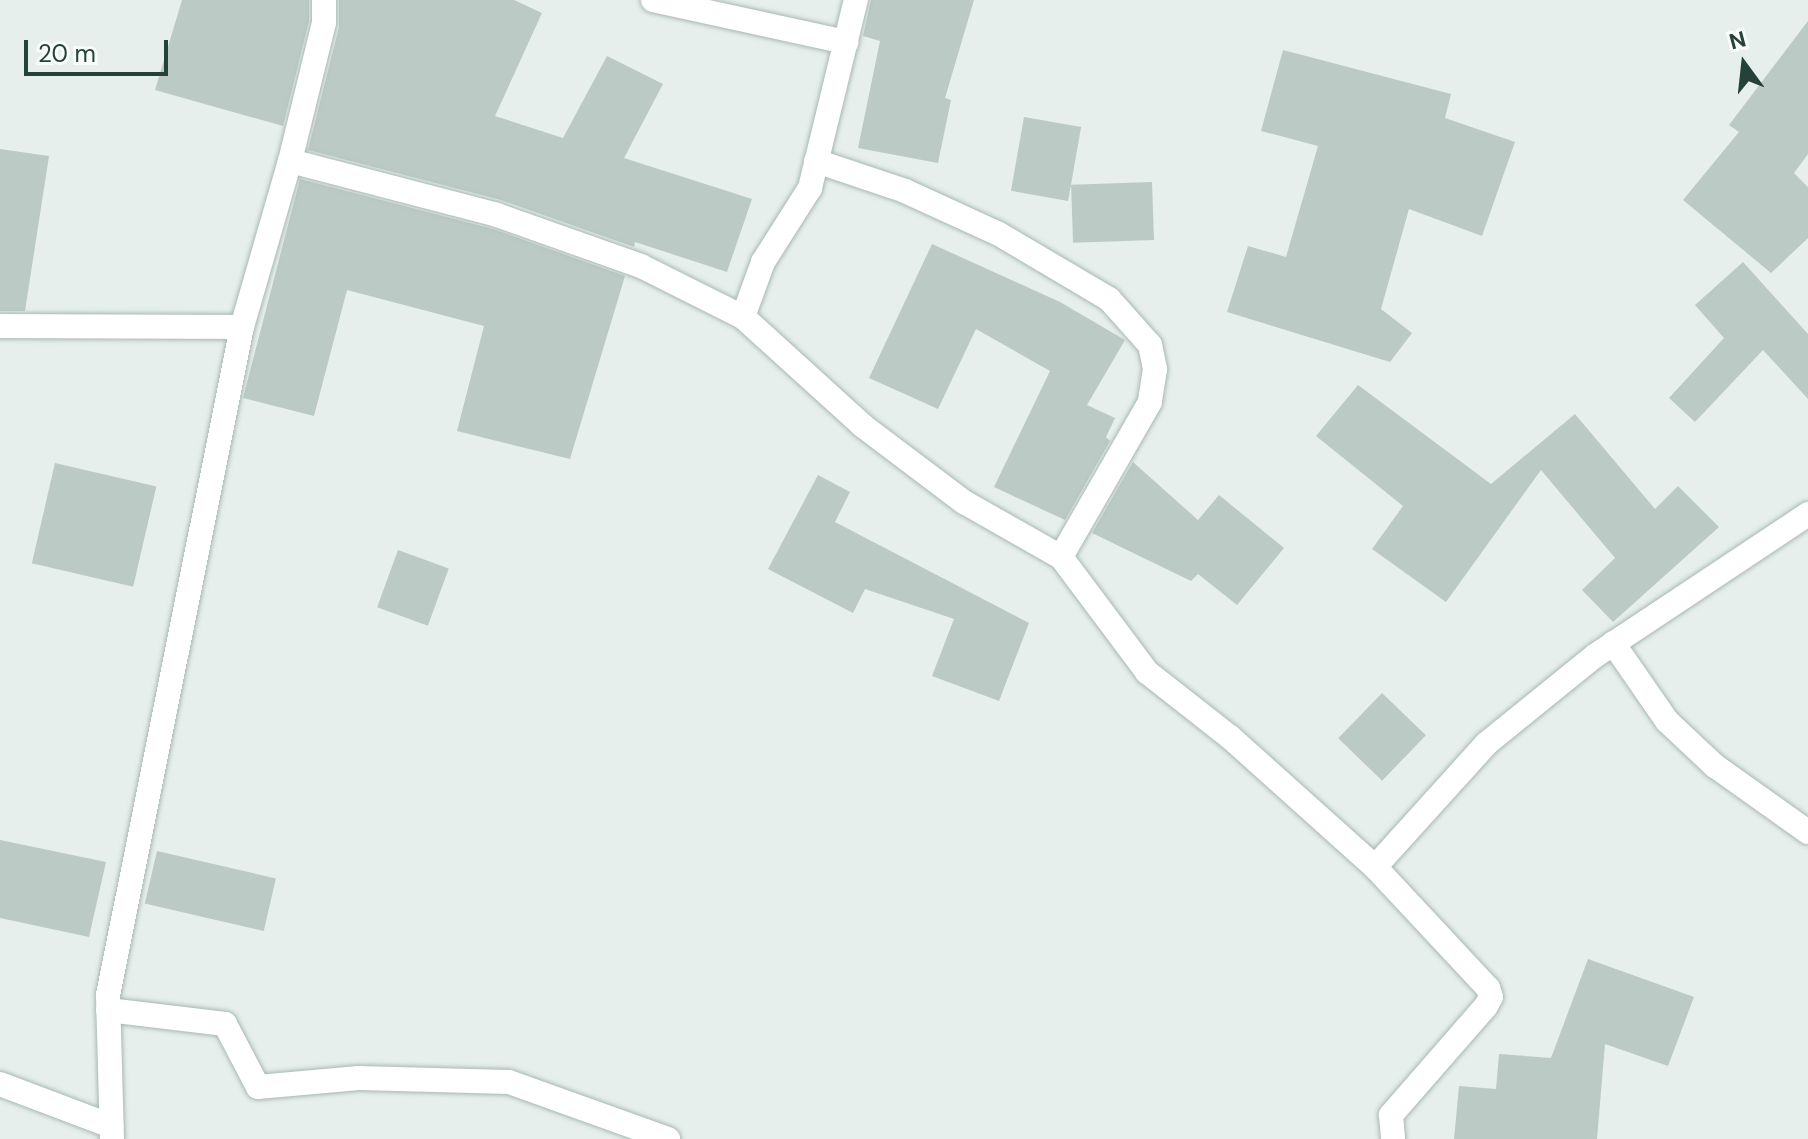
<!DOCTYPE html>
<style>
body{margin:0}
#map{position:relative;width:1808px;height:1139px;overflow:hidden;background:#e6efeb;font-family:"DM Sans",sans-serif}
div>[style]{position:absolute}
.building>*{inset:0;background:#bbcac4;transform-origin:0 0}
.roads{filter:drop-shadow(0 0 2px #a8b8b2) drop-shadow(0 0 2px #a8b8b2)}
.street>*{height:24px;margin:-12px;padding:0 12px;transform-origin:12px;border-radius:12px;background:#fff}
span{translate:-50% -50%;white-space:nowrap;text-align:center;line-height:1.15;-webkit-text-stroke:6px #f7fbf9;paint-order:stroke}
.north{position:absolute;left:1704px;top:24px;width:80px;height:80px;-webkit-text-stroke:6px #f7fbf9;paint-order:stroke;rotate:345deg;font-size:22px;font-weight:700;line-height:32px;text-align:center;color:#24423a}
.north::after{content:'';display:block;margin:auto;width:28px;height:36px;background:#24423a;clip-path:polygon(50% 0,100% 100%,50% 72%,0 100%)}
.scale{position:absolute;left:24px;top:40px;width:144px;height:36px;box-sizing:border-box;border:4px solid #24423a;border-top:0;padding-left:10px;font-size:24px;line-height:28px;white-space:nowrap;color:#24423a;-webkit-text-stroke:6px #f7fbf9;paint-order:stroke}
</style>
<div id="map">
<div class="building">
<div style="clip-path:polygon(182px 0,309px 0,309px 21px,283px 126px,155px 90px)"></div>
<div style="clip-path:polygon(339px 0,514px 0,542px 13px,495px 116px,563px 138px,607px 56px,663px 84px,624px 158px,752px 199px,727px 272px,635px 242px,634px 247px,501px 200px,308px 150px,339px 27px)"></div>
<div style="clip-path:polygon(871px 0,974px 0,945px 98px,951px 100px,938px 163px,858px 148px,880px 41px,863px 36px)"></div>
<div style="clip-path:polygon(1808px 21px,1808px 154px,1794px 173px,1808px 187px,1808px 238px,1771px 273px,1683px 200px,1739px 132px,1729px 125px)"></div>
<div style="clip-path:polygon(1283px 50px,1451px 94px,1445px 118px,1515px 142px,1482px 236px,1409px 209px,1381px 309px,1412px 333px,1390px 362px,1227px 312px,1248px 246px,1286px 257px,1318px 146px,1261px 131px)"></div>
<div style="left:1024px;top:117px;width:58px;height:75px;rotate:10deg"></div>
<div style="clip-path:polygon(0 149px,49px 156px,25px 311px,0 311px)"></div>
<div style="clip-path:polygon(300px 179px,493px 229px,625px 276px,570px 459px,457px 431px,484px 326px,347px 290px,314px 416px,243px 398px)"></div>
<div style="left:1152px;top:182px;width:58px;height:81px;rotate:88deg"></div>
<div style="clip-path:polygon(932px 244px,1060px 302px,1125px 340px,1087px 405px,1115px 418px,1106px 437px,1110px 441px,1065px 520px,994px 487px,1050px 371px,976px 329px,938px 409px,869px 378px)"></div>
<div style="clip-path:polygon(1743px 262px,1808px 334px,1808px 399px,1763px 350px,1695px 422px,1669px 398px,1724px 338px,1695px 305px)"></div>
<div style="clip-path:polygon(1358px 385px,1491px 484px,1575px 414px,1655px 509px,1678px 486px,1719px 527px,1613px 622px,1582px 590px,1615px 558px,1541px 470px,1446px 602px,1372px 549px,1403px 506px,1316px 436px)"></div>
<div style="clip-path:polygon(1133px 462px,1198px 520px,1219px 495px,1284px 548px,1237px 605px,1198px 574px,1191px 581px,1092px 533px)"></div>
<div style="left:55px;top:463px;width:104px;height:103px;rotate:13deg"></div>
<div style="clip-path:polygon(818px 475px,850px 492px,835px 522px,1029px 623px,999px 701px,932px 676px,954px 619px,865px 589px,853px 613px,768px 569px)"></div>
<div style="left:398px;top:550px;width:54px;height:61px;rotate:20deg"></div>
<div style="left:1382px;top:693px;width:61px;height:63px;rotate:44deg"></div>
<div style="clip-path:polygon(0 840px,106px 862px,89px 937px,0 918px)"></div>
<div style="left:157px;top:851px;width:122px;height:54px;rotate:13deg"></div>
<div style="clip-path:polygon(1588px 959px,1694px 997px,1668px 1066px,1605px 1044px,1597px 1139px,1454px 1139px,1459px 1086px,1496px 1089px,1499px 1054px,1551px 1058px)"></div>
</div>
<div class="roads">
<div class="street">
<div style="left:653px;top:0;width:198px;rotate:12.3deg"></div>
<div style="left:290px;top:161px;width:214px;rotate:14.6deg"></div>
<div style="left:497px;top:215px;width:153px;rotate:19.5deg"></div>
<div style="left:641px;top:266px;width:114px;rotate:26.6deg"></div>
<div style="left:743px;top:317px;width:162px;rotate:42.2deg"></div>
<div style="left:863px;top:426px;width:126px;rotate:37deg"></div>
<div style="left:964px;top:502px;width:112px;rotate:29.6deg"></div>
<div style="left:1061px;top:557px;width:144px;rotate:53.2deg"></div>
<div style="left:1147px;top:672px;width:105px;rotate:38.1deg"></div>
<div style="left:1230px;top:737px;width:195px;rotate:41.9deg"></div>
<div style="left:1375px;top:867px;width:166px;rotate:47deg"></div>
<div style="left:1488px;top:988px;width:9px;rotate:72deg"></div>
<div style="left:1491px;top:997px;width:10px;rotate:119deg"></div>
<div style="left:1486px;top:1006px;width:145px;rotate:131.1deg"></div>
<div style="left:1391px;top:1115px;width:24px;rotate:85deg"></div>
<div style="left:816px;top:161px;width:94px;rotate:18.6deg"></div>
<div style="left:905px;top:191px;width:103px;rotate:24.6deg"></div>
<div style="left:999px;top:234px;width:128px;rotate:30.6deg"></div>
<div style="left:1109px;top:299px;width:62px;rotate:48.3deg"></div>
<div style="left:1150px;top:345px;width:25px;rotate:78deg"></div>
<div style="left:1155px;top:369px;width:33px;rotate:99deg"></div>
<div style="left:1150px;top:402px;width:179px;rotate:119.9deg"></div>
<div style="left:743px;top:317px;width:59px;rotate:-70deg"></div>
<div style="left:763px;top:262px;width:88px;rotate:-57.6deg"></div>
<div style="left:810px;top:188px;width:194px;rotate:-76.3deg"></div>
<div style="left:0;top:326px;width:242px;rotate:0.2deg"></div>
<div style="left:1613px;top:643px;width:95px;rotate:55.3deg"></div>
<div style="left:1667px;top:721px;width:66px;rotate:43.2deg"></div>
<div style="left:1715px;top:766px;width:114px;rotate:35.4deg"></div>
<div style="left:1375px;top:867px;width:166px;rotate:-47.9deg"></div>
<div style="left:1486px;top:744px;width:141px;rotate:-39deg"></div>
<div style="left:1596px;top:655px;width:255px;rotate:-33.6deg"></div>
<div style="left:108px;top:1010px;width:118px;rotate:6.8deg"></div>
<div style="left:225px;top:1024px;width:71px;rotate:62.4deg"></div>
<div style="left:258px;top:1087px;width:101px;rotate:-5.1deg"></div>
<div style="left:359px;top:1078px;width:150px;rotate:1.5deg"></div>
<div style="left:509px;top:1082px;width:169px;rotate:19.7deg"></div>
<div style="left:0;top:1084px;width:119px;rotate:20.7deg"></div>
<div style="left:112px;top:1139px;width:144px;rotate:-91.6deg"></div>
<div style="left:108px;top:995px;width:681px;rotate:-78.66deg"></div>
<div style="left:242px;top:327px;width:173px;rotate:-73.9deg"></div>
<div style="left:290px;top:161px;width:142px;rotate:-76.2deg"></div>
<div style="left:324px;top:23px;width:23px;rotate:-90deg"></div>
</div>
</div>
<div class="north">N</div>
<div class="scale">20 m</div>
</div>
